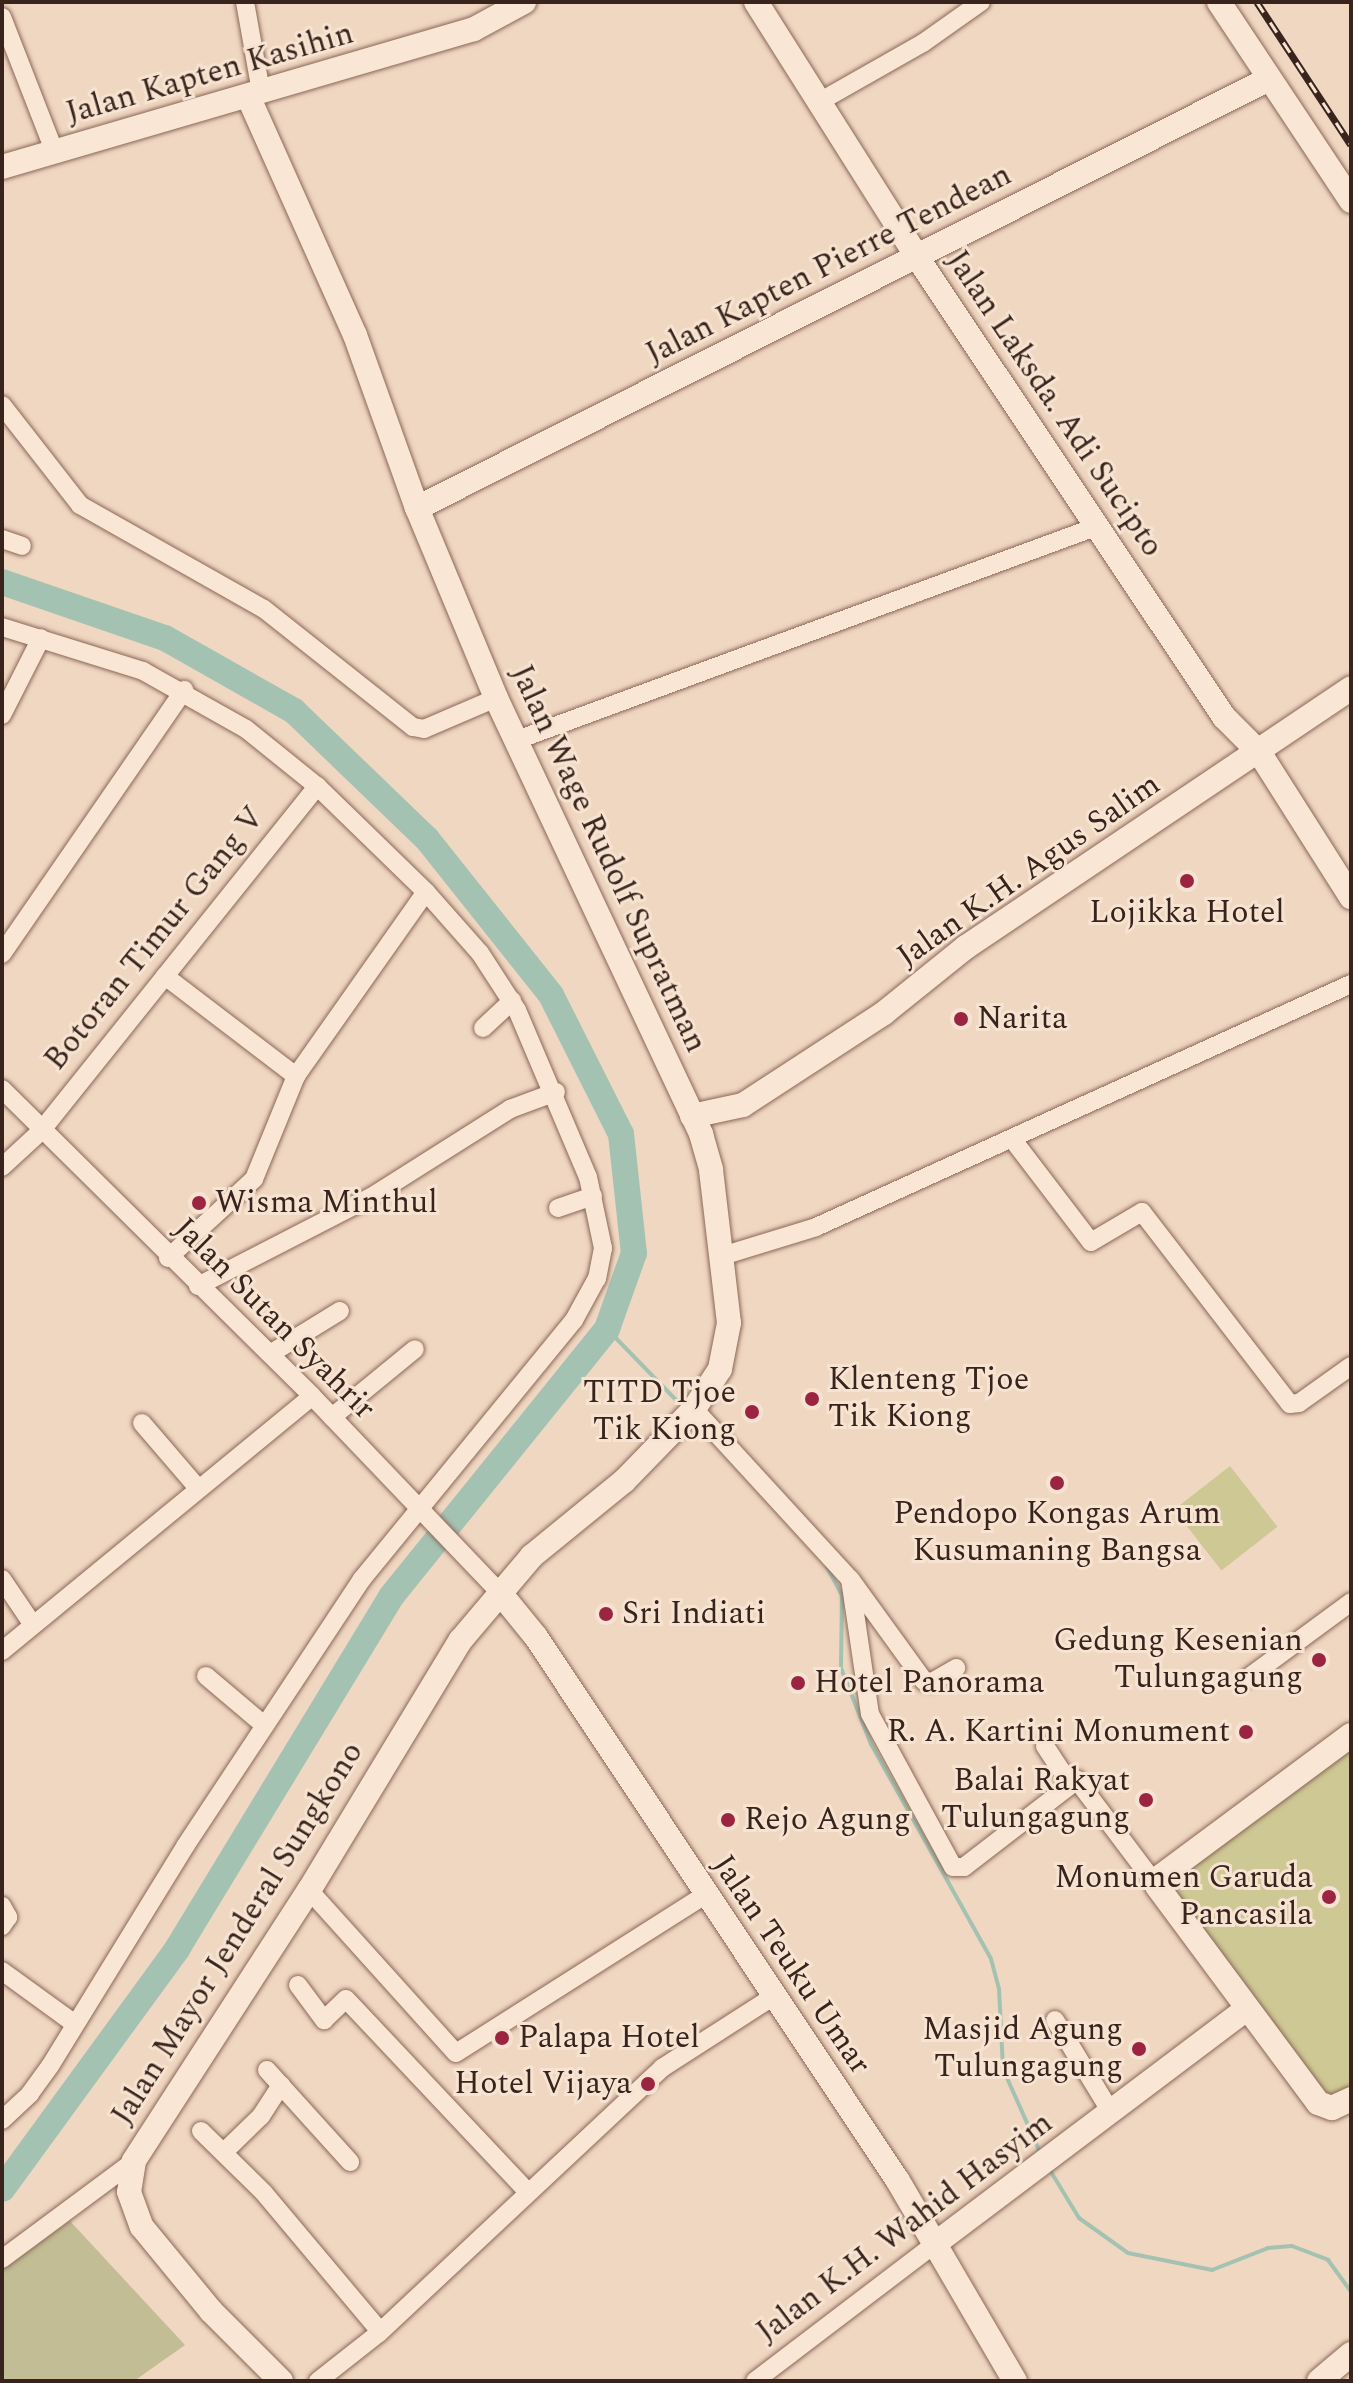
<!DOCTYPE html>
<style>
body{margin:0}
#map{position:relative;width:1353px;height:2383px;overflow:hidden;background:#f0d7c1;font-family:Spectral,serif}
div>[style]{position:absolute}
.green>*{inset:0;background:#cec894;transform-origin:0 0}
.cemetery>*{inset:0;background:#c2bd94}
.stream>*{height:4px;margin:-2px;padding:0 2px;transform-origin:2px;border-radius:2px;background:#a4c2b2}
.river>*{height:26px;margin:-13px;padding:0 13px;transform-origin:13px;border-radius:13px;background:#a4c2b2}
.roads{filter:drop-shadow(0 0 2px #8a6758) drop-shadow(0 0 2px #8a6758)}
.street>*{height:18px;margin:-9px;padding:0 9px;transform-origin:9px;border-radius:9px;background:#fae6d4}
.secondary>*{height:24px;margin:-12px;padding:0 12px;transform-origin:12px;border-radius:12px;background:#fae6d4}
.rail>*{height:7px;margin-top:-3.5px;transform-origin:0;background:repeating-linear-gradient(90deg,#f7e3d1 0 12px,#39241d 0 24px);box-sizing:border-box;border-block:2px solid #39241d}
.dots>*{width:22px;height:22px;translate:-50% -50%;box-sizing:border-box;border:4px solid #f7e3d1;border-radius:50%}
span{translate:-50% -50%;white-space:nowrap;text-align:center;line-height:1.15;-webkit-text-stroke:6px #f7e3d1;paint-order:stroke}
.street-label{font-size:32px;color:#39241d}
.poi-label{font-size:32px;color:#39241d}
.left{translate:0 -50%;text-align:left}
.right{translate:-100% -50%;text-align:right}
.frame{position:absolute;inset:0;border:4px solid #39241d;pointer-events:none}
</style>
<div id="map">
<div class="green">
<div style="left:1230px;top:1466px;width:77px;height:71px;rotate:52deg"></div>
<div style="clip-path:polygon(1351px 1744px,1351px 2089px,1332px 2103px,1166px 1878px)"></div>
</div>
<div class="cemetery">
<div style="clip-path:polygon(70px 2221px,185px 2345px,134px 2381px,2px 2381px,2px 2270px)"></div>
</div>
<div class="stream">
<div style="left:607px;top:1329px;width:102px;rotate:45.8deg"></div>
<div style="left:827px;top:1567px;width:32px;rotate:62deg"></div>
<div style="left:842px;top:1595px;width:73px;rotate:90.8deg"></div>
<div style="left:841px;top:1668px;width:82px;rotate:68.5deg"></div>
<div style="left:871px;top:1744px;width:246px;rotate:60.8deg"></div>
<div style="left:991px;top:1959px;width:31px;rotate:75deg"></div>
<div style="left:999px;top:1989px;width:80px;rotate:87.1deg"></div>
<div style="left:1003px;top:2069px;width:91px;rotate:66deg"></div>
<div style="left:1048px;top:2167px;width:60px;rotate:58.7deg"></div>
<div style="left:1079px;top:2218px;width:60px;rotate:35.5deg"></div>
<div style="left:1128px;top:2253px;width:86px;rotate:11.4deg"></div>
<div style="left:1212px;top:2270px;width:60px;rotate:-21.4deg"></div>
<div style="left:1268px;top:2248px;width:24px;rotate:-5deg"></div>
<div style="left:1292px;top:2246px;width:39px;rotate:21deg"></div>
<div style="left:1328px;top:2260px;width:39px;rotate:54deg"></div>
</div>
<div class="river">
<div style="left:2px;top:582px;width:172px;rotate:19deg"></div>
<div style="left:165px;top:638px;width:148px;rotate:29.5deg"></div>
<div style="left:294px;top:711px;width:185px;rotate:43.9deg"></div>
<div style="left:427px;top:839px;width:199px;rotate:51.5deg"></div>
<div style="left:551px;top:995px;width:156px;rotate:63.3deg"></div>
<div style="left:621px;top:1134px;width:120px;rotate:83.8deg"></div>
<div style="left:634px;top:1253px;width:81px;rotate:109.6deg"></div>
<div style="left:607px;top:1329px;width:344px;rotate:128.9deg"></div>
<div style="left:391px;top:1597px;width:411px;rotate:121.3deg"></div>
<div style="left:178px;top:1948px;width:298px;rotate:126.1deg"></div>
</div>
<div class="roads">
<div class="street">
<div style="left:245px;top:2px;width:91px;rotate:79.9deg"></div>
<div style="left:2px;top:17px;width:146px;rotate:68.7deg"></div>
<div style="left:819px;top:102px;width:120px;rotate:-29.6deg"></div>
<div style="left:923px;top:43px;width:71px;rotate:-35.3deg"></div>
<div style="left:2px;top:405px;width:127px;rotate:52deg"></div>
<div style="left:80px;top:505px;width:211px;rotate:29.5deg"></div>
<div style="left:264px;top:609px;width:190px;rotate:38.4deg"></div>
<div style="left:413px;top:727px;width:11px;rotate:10deg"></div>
<div style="left:424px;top:729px;width:78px;rotate:-23.3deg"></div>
<div style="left:2px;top:539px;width:21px;rotate:19deg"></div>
<div style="left:2px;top:627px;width:148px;rotate:17.3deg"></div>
<div style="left:143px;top:671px;width:118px;rotate:29.4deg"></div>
<div style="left:246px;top:729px;width:91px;rotate:38.8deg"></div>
<div style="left:317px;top:786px;width:152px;rotate:44.2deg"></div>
<div style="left:426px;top:892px;width:81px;rotate:48.5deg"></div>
<div style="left:480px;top:953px;width:68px;rotate:57deg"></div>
<div style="left:517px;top:1010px;width:181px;rotate:67deg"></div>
<div style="left:588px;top:1177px;width:73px;rotate:78.1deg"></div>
<div style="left:603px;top:1248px;width:31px;rotate:101deg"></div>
<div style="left:597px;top:1278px;width:48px;rotate:118.7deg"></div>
<div style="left:574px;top:1320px;width:335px;rotate:129.3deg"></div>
<div style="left:362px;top:1579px;width:319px;rotate:123.5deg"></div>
<div style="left:186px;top:1845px;width:259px;rotate:121.6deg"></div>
<div style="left:50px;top:2066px;width:34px;rotate:126deg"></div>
<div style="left:30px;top:2094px;width:38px;rotate:137deg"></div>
<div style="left:2px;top:715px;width:86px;rotate:-63.1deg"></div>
<div style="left:517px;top:740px;width:619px;rotate:-20.22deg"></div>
<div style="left:2px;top:954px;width:321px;rotate:-55.4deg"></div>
<div style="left:165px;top:976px;width:165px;rotate:37.4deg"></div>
<div style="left:483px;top:1028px;width:40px;rotate:-43deg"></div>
<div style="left:2px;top:1089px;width:436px;rotate:44.7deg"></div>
<div style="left:312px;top:1396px;width:274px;rotate:46.3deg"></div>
<div style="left:1013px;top:1140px;width:128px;rotate:52.6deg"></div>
<div style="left:1091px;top:1242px;width:59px;rotate:-30.5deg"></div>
<div style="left:1142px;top:1212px;width:242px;rotate:52.4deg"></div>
<div style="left:1290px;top:1404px;width:9px;rotate:-6deg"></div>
<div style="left:1299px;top:1403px;width:64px;rotate:-35.4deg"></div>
<div style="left:2px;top:1167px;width:53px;rotate:-42.7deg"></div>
<div style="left:41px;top:1131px;width:442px;rotate:-51.3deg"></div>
<div style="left:558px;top:1208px;width:37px;rotate:-19deg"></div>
<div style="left:722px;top:1256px;width:98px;rotate:-17.1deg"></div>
<div style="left:816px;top:1227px;width:588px;rotate:-24.43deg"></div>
<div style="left:168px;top:1258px;width:117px;rotate:-42.6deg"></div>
<div style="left:254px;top:1179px;width:111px;rotate:-67.8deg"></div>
<div style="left:296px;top:1076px;width:225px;rotate:-54.8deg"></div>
<div style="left:198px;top:1286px;width:195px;rotate:-27.2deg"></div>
<div style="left:371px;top:1197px;width:165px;rotate:-32.3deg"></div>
<div style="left:510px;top:1109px;width:49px;rotate:-20.3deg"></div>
<div style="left:270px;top:1354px;width:82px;rotate:-31.6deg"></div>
<div style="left:694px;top:1409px;width:231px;rotate:47.5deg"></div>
<div style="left:850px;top:1579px;width:136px;rotate:81.6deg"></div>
<div style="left:870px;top:1714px;width:174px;rotate:61.5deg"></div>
<div style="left:953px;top:1867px;width:11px"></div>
<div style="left:964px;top:1867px;width:143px;rotate:-37.6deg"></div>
<div style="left:1077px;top:1780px;width:133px;rotate:53deg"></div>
<div style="left:332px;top:1417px;width:107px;rotate:-39.3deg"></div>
<div style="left:142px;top:1423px;width:84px;rotate:49.3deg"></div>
<div style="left:2px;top:1579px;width:55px;rotate:56deg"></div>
<div style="left:851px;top:1580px;width:125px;rotate:54.1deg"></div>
<div style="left:924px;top:1681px;width:8px;rotate:7deg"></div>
<div style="left:932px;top:1682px;width:28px;rotate:-30deg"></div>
<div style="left:2px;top:1651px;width:401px;rotate:-39.4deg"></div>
<div style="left:206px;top:1676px;width:76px;rotate:40.2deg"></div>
<div style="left:1248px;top:1678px;width:128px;rotate:-36.4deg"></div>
<div style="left:1045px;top:1746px;width:45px;rotate:56.7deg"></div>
<div style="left:309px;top:1890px;width:219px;rotate:48deg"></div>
<div style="left:456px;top:2053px;width:295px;rotate:-32.4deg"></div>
<div style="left:2px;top:1906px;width:13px;rotate:61deg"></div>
<div style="left:8px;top:1917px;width:11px;rotate:124deg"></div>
<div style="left:2px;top:1971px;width:90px;rotate:36deg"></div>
<div style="left:298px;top:1985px;width:44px;rotate:53.4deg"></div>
<div style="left:324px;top:2020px;width:30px;rotate:-44deg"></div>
<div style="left:346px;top:1999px;width:265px;rotate:46.7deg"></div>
<div style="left:1055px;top:2020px;width:108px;rotate:58.7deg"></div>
<div style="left:267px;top:2070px;width:124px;rotate:47.9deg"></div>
<div style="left:201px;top:2131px;width:88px;rotate:44.5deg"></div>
<div style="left:264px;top:2193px;width:180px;rotate:50deg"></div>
<div style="left:225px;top:2151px;width:50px;rotate:-44.2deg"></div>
<div style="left:261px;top:2116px;width:37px;rotate:-57deg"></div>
<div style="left:2px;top:2259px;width:164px;rotate:-36.6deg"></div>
<div style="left:318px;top:2381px;width:78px;rotate:-38.2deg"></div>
<div style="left:379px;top:2333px;width:388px;rotate:-43.1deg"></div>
<div style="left:662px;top:2068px;width:133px;rotate:-32.7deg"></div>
<div style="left:755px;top:2381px;width:228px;rotate:-37.3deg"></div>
</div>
<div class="secondary">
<div style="left:756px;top:2px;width:302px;rotate:57.7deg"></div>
<div style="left:917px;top:257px;width:553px;rotate:56.28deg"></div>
<div style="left:1224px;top:717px;width:49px;rotate:45deg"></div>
<div style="left:1259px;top:752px;width:172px;rotate:57.6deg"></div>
<div style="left:1219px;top:2px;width:239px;rotate:56.4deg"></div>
<div style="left:248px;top:96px;width:262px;rotate:65.9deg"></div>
<div style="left:355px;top:335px;width:184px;rotate:70.3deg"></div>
<div style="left:417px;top:508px;width:206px;rotate:67.4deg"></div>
<div style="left:496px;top:698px;width:482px;rotate:64.8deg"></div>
<div style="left:701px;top:1134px;width:37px;rotate:74deg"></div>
<div style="left:711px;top:1170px;width:154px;rotate:83.3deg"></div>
<div style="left:729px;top:1323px;width:47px;rotate:101.1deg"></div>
<div style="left:720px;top:1369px;width:48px;rotate:123deg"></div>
<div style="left:694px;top:1409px;width:100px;rotate:134.2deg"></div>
<div style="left:624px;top:1481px;width:119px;rotate:140.8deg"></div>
<div style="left:532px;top:1556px;width:111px;rotate:130.3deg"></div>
<div style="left:460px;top:1641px;width:291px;rotate:121.2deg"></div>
<div style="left:309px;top:1890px;width:323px;rotate:122.9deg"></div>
<div style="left:134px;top:2161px;width:31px;rotate:99deg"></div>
<div style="left:129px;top:2192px;width:37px;rotate:70deg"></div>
<div style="left:142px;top:2227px;width:109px;rotate:50.6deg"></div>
<div style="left:211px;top:2311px;width:99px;rotate:45deg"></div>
<div style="left:2px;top:167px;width:492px;rotate:-16.3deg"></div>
<div style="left:474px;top:29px;width:57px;rotate:-28.4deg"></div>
<div style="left:417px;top:508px;width:954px;rotate:-26.73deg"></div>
<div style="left:692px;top:1116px;width:52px;rotate:-12.2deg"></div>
<div style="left:743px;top:1105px;width:168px;rotate:-33.1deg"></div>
<div style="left:884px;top:1013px;width:105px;rotate:-38.8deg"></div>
<div style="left:966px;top:947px;width:464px;rotate:-33.9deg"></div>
<div style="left:501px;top:1594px;width:55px;rotate:50.9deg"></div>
<div style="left:536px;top:1637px;width:653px;rotate:56.36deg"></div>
<div style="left:898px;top:2181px;width:232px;rotate:59.7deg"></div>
<div style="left:1351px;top:1735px;width:238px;rotate:143.4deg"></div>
<div style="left:1160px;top:1877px;width:9px;rotate:108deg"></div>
<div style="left:1157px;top:1886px;width:270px;rotate:53.4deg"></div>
<div style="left:1318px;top:2103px;width:15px;rotate:20deg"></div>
<div style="left:1332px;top:2108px;width:21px;rotate:-25deg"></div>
<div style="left:936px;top:2243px;width:388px;rotate:-37deg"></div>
<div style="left:1319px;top:2381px;width:42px;rotate:-40.2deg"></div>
</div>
</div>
<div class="rail">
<div style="left:1257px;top:2px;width:171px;rotate:56.7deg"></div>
</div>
<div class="dots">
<div style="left:1187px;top:881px;background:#9b2541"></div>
<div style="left:961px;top:1019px;background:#9b2541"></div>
<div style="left:199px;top:1203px;background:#9b2541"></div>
<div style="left:812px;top:1399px;background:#9b2541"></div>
<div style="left:752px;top:1412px;background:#9b2541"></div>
<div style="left:1057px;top:1483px;background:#9b2541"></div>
<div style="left:606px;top:1614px;background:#9b2541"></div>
<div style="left:1319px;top:1660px;background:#9b2541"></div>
<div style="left:798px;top:1683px;background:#9b2541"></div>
<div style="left:1246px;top:1732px;background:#9b2541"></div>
<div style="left:1146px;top:1800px;background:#9b2541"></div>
<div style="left:728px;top:1820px;background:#9b2541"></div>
<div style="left:1329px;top:1897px;background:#9b2541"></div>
<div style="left:502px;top:2038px;background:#9b2541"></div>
<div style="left:1139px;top:2049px;background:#9b2541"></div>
<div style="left:648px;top:2084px;background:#9b2541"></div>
</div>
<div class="street-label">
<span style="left:210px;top:74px;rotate:-16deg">Jalan Kapten Kasihin</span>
<span style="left:829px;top:265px;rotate:-27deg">Jalan Kapten Pierre Tendean</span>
<span style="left:1054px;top:404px;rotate:56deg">Jalan Laksda. Adi Sucipto</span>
<span style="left:608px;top:859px;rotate:65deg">Jalan Wage Rudolf Supratman</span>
<span style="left:1029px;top:871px;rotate:-35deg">Jalan K.H. Agus Salim</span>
<span style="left:155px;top:939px;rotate:-51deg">Botoran Timur Gang V</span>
<span style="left:274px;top:1319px;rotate:45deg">Jalan Sutan Syahrir</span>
<span style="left:238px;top:1934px;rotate:-58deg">Jalan Mayor Jenderal Sungkono</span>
<span style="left:791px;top:1965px;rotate:56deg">Jalan Teuku Umar</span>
<span style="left:905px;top:2228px;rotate:-37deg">Jalan K.H. Wahid Hasyim</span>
</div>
<div class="poi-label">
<span style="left:1187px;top:913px">Lojikka Hotel</span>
<span class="left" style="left:977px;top:1019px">Narita</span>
<span class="left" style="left:215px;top:1203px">Wisma Minthul</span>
<span class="left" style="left:828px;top:1399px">Klenteng Tjoe<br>Tik Kiong</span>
<span class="right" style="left:736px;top:1412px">TITD Tjoe<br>Tik Kiong</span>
<span style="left:1057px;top:1533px">Pendopo Kongas Arum<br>Kusumaning Bangsa</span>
<span class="left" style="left:622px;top:1614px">Sri Indiati</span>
<span class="right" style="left:1303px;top:1660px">Gedung Kesenian<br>Tulungagung</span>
<span class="left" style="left:814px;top:1683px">Hotel Panorama</span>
<span class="right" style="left:1230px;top:1732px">R. A. Kartini Monument</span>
<span class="right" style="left:1130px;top:1800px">Balai Rakyat<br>Tulungagung</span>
<span class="left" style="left:744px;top:1820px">Rejo Agung</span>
<span class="right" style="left:1313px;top:1897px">Monumen Garuda<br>Pancasila</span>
<span class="right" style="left:1123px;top:2049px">Masjid Agung<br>Tulungagung</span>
<span class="left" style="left:518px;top:2038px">Palapa Hotel</span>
<span class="right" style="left:632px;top:2084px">Hotel Vijaya</span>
</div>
<div class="frame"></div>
</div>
